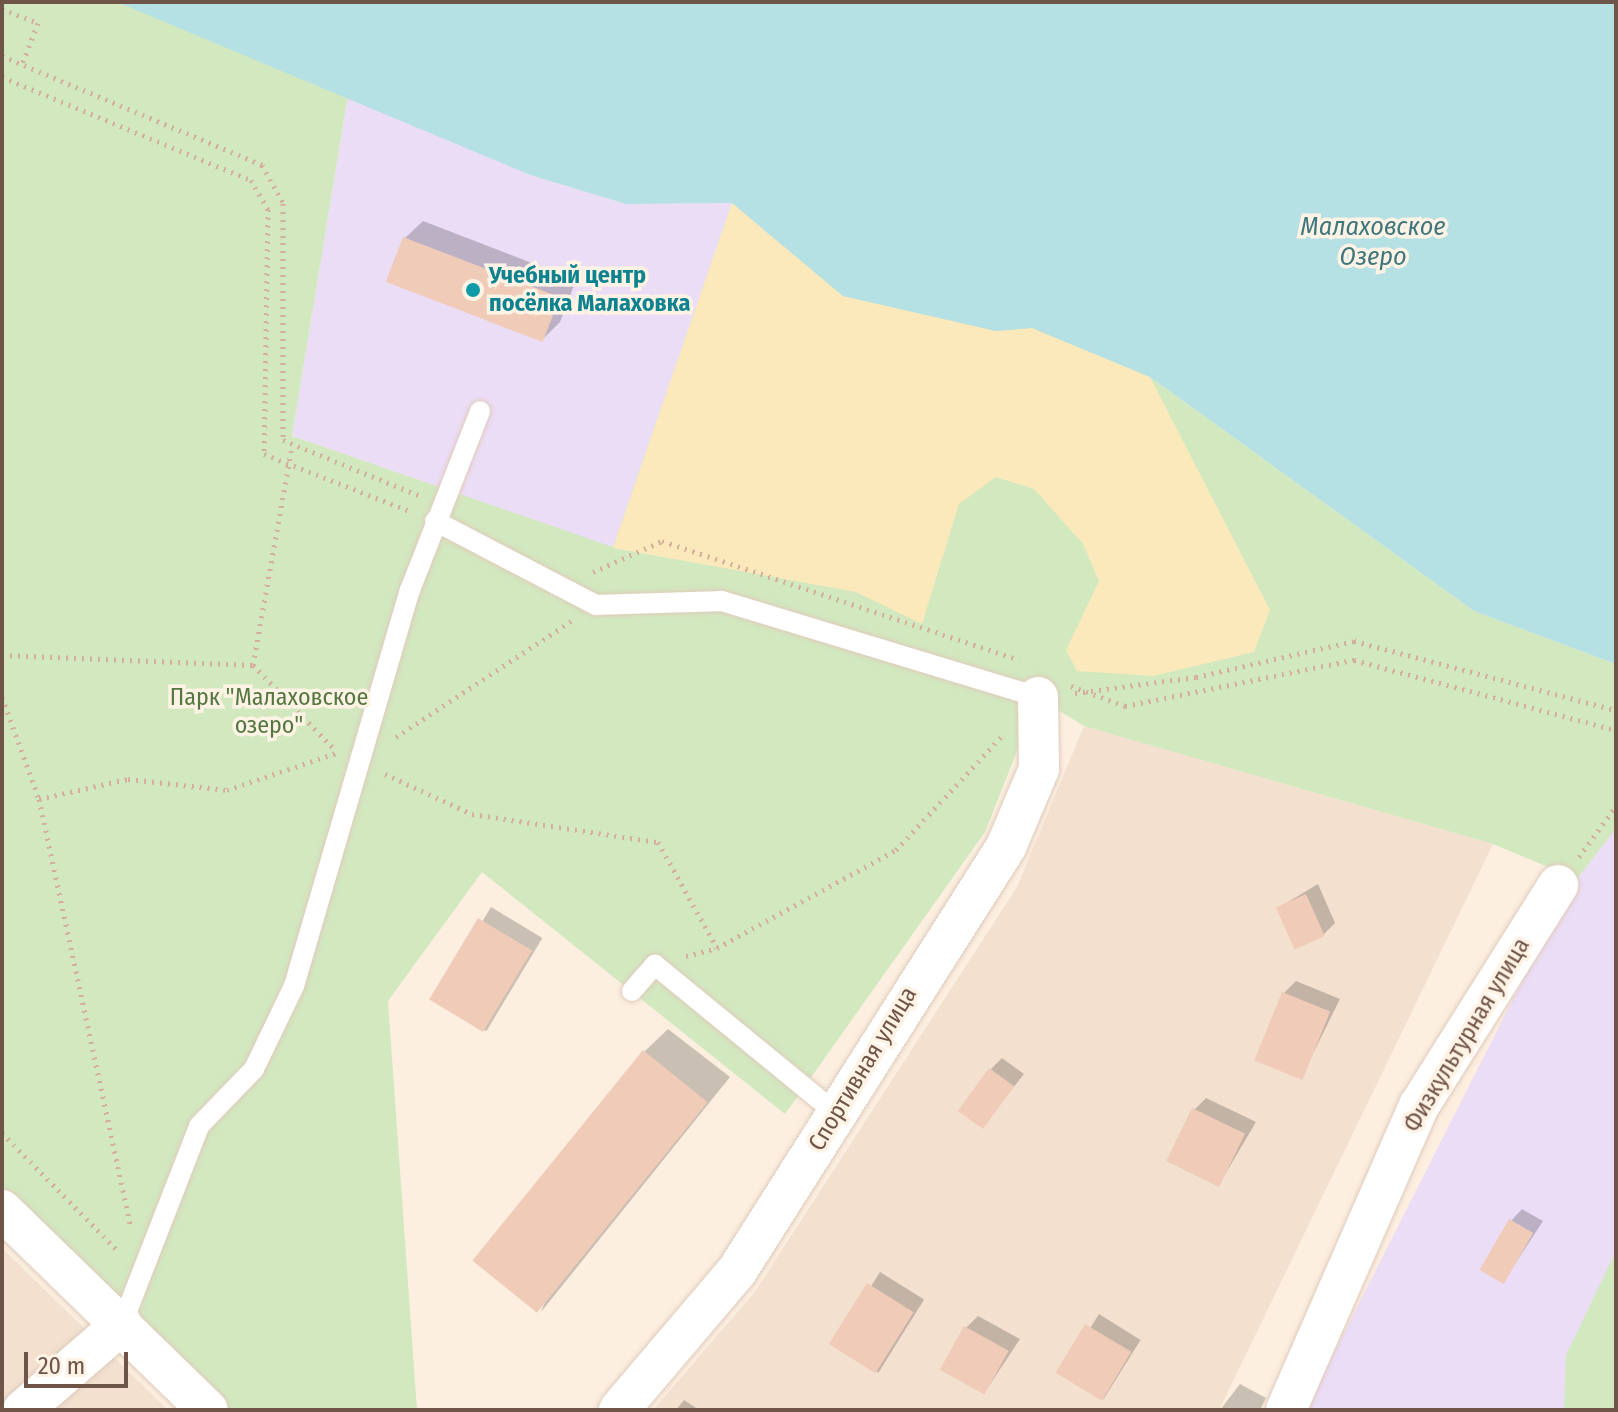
<!DOCTYPE html>
<meta charset="utf-8">
<style>
body{margin:0}
#map{position:relative;width:1618px;height:1412px;overflow:hidden;background:#fcefe0;font-family:"Fira Sans Condensed",sans-serif}
div>[style]{position:absolute}
.residential>*{inset:0;background:#f3e0cf}
.education>*{inset:0;background:#ecddf7}
.green>*{inset:0;background:#d2e8bf}
.sand>*{inset:0;background:#fbe9bb}
.water>*{inset:0;background:#b5e0e4}
.shadow>*{inset:0;background:#0003;transform-origin:0 0}
.building>*{inset:0;background:#f0cbb8;transform-origin:0 0}
.path>*{height:5px;margin-top:-2.5px;transform-origin:0;background:repeating-linear-gradient(90deg,#d5ae9c 0 2px,transparent 0 8px)}
.roads{filter:drop-shadow(0 0 2px #dfcbbc) drop-shadow(0 0 2px #dfcbbc)}
.service>*{height:20px;margin:-10px;padding:0 10px;transform-origin:10px;border-radius:10px;background:#fff}
.minor>*{height:40px;margin:-20px;padding:0 20px;transform-origin:20px;border-radius:20px;background:#fff}
.dots>*{width:22px;height:22px;translate:-50% -50%;box-sizing:border-box;border:4px solid #fff3e6;border-radius:50%}
span{translate:-50% -50%;white-space:nowrap;text-align:center;line-height:1.15;-webkit-text-stroke:7px #fff3e6;paint-order:stroke}
.culture-label{font-size:24px;color:#0d838f;font-weight:700}
.left{translate:0 -50%;text-align:left}
.park-label{font-size:24px;color:#547841}
.street-label{font-size:24px;color:#715448}
.water-label{font-size:26px;color:#3f777e;font-style:italic}
.frame{position:absolute;inset:0;border:4px solid #715448;pointer-events:none}
.scale{position:absolute;left:24px;top:1352px;width:104px;height:36px;box-sizing:border-box;border:4px solid #715448;border-top:0;padding-left:10px;font-size:24px;line-height:28px;white-space:nowrap;color:#715448;-webkit-text-stroke:6px #fff3e6;paint-order:stroke}
</style>
<div id="map">
<div class="residential">
<div style="clip-path:polygon(1084px 726px,1493px 844px,1219px 1410px,653px 1410px,754px 1293px,1017px 887px)"></div>
<div style="clip-path:polygon(2px 1248px,79px 1323px,168px 1410px,2px 1410px)"></div>
</div>
<div class="education">
<div style="clip-path:polygon(348px 95px,530px 175px,626px 204px,732px 203px,613px 548px,292px 436px)"></div>
<div style="clip-path:polygon(1616px 828px,1616px 1410px,1305px 1410px,1518px 989px,1577px 879px)"></div>
</div>
<div class="green">
<div style="clip-path:polygon(2px 2px,117px 2px,348px 95px,292px 436px,613px 547px,732px 203px,823px 279px,984px 307px,1150px 377px,1474px 611px,1616px 664px,1616px 828px,1577px 879px,1493px 844px,1084px 726px,1038px 698px,985px 832px,785px 1114px,482px 872px,388px 1001px,417px 1410px,208px 1410px,2px 1210px)"></div>
<div style="clip-path:polygon(1616px 1251px,1616px 1410px,1564px 1410px,1566px 1355px)"></div>
</div>
<div class="sand">
<div style="clip-path:polygon(732px 203px,843px 296px,996px 331px,1032px 328px,1150px 377px,1270px 610px,1254px 652px,1153px 676px,1077px 671px,1066px 650px,1099px 581px,1083px 544px,1034px 489px,996px 477px,959px 504px,922px 624px,856px 592px,613px 548px)"></div>
</div>
<div class="water">
<div style="clip-path:polygon(117px 2px,1616px 2px,1616px 664px,1474px 611px,1150px 377px,1032px 328px,996px 331px,843px 296px,732px 203px,626px 204px,530px 175px)"></div>
</div>
<div class="shadow">
<div style="clip-path:polygon(423px 221px,576px 280px,560px 322px,542px 340px,405px 238px)"></div>
<div style="clip-path:polygon(1318px 884px,1335px 923px,1323px 935px,1278px 908px)"></div>
<div style="left:491px;top:907px;width:60px;height:109px;rotate:31deg"></div>
<div style="clip-path:polygon(1296px 981px,1340px 999px,1301px 1078px,1284px 993px)"></div>
<div style="clip-path:polygon(668px 1029px,730px 1077px,541px 1312px,644px 1052px)"></div>
<div style="clip-path:polygon(1002px 1058px,1024px 1074px,983px 1126px,991px 1069px)"></div>
<div style="clip-path:polygon(1206px 1098px,1256px 1122px,1220px 1183px,1194px 1110px)"></div>
<div style="clip-path:polygon(1522px 1209px,1543px 1221px,1504px 1281px,1511px 1221px)"></div>
<div style="left:880px;top:1272px;width:52px;height:86px;rotate:32deg"></div>
<div style="left:1099px;top:1314px;width:49px;height:70px;rotate:32deg"></div>
<div style="clip-path:polygon(978px 1316px,1020px 1339px,985px 1392px,966px 1328px)"></div>
<div style="clip-path:polygon(1240px 1384px,1266px 1398px,1260px 1410px,1220px 1410px)"></div>
<div style="clip-path:polygon(684px 1400px,699px 1410px,676px 1410px)"></div>
</div>
<div class="building">
<div style="left:403px;top:237px;width:168px;height:48px;rotate:21deg"></div>
<div style="left:1306px;top:894px;width:46px;height:33px;rotate:66deg"></div>
<div style="left:478px;top:918px;width:63px;height:95px;rotate:31deg"></div>
<div style="left:1282px;top:992px;width:52px;height:74px;rotate:22deg"></div>
<div style="left:643px;top:1050px;width:83px;height:271px;rotate:39deg"></div>
<div style="left:989px;top:1068px;width:31px;height:53px;rotate:36deg"></div>
<div style="left:1192px;top:1108px;width:59px;height:59px;rotate:26deg"></div>
<div style="left:1509px;top:1219px;width:28px;height:59px;rotate:30deg"></div>
<div style="left:867px;top:1283px;width:55px;height:72px;rotate:32deg"></div>
<div style="left:1085px;top:1324px;width:54px;height:57px;rotate:31deg"></div>
<div style="left:964px;top:1326px;width:51px;height:50px;rotate:29deg"></div>
</div>
<div class="path">
<div style="left:2px;top:9px;width:39px;rotate:21deg"></div>
<div style="left:38px;top:23px;width:44px;rotate:111.3deg"></div>
<div style="left:2px;top:56px;width:282px;rotate:22.7deg"></div>
<div style="left:262px;top:165px;width:43px;rotate:61.1deg"></div>
<div style="left:283px;top:203px;width:237px;rotate:90deg"></div>
<div style="left:283px;top:440px;width:148px;rotate:22.2deg"></div>
<div style="left:2px;top:77px;width:269px;rotate:22.5deg"></div>
<div style="left:251px;top:180px;width:34px;rotate:60deg"></div>
<div style="left:268px;top:209px;width:245px;rotate:90.9deg"></div>
<div style="left:264px;top:454px;width:159px;rotate:21.4deg"></div>
<div style="left:593px;top:572px;width:76px;rotate:-24.2deg"></div>
<div style="left:662px;top:541px;width:376px;rotate:18.4deg"></div>
<div style="left:2px;top:655px;width:251px;rotate:2.3deg"></div>
<div style="left:253px;top:665px;width:120px;rotate:46deg"></div>
<div style="left:253px;top:665px;width:221px;rotate:-79.9deg"></div>
<div style="left:1071px;top:686px;width:58px;rotate:20.3deg"></div>
<div style="left:1125px;top:706px;width:234px;rotate:-11.4deg"></div>
<div style="left:1354px;top:660px;width:271px;rotate:15deg"></div>
<div style="left:1075px;top:693px;width:122px;rotate:-7.5deg"></div>
<div style="left:1196px;top:677px;width:162px;rotate:-12.8deg"></div>
<div style="left:1354px;top:641px;width:271px;rotate:14.8deg"></div>
<div style="left:2px;top:697px;width:109px;rotate:70.1deg"></div>
<div style="left:39px;top:799px;width:436px;rotate:77.9deg"></div>
<div style="left:396px;top:737px;width:210px;rotate:-33.5deg"></div>
<div style="left:385px;top:774px;width:96px;rotate:24.7deg"></div>
<div style="left:472px;top:814px;width:188px;rotate:8.6deg"></div>
<div style="left:658px;top:842px;width:121px;rotate:60.9deg"></div>
<div style="left:39px;top:799px;width:91px;rotate:-12.7deg"></div>
<div style="left:128px;top:779px;width:100px;rotate:6.3deg"></div>
<div style="left:227px;top:790px;width:115px;rotate:-18.7deg"></div>
<div style="left:1579px;top:857px;width:63px;rotate:-54deg"></div>
<div style="left:686px;top:956px;width:32px;rotate:-14deg"></div>
<div style="left:717px;top:948px;width:204px;rotate:-28.7deg"></div>
<div style="left:896px;top:850px;width:154px;rotate:-47.1deg"></div>
<div style="left:2px;top:1133px;width:168px;rotate:45.5deg"></div>
</div>
<div class="roads">
<div class="service">
<div style="left:435px;top:521px;width:182px;rotate:27.6deg"></div>
<div style="left:596px;top:605px;width:126px;rotate:-1.8deg"></div>
<div style="left:722px;top:601px;width:330px;rotate:16.9deg"></div>
<div style="left:632px;top:991px;width:35px;rotate:-49deg"></div>
<div style="left:655px;top:965px;width:234px;rotate:39.3deg"></div>
<div style="left:122px;top:1324px;width:212px;rotate:-68.7deg"></div>
<div style="left:199px;top:1126px;width:79px;rotate:-46deg"></div>
<div style="left:254px;top:1069px;width:92px;rotate:-64.3deg"></div>
<div style="left:294px;top:986px;width:413px;rotate:-73.7deg"></div>
<div style="left:410px;top:590px;width:192px;rotate:-68.6deg"></div>
</div>
<div class="minor">
<div style="left:2px;top:1210px;width:287px;rotate:44.2deg"></div>
<div style="left:23px;top:1410px;width:131px;rotate:-41deg"></div>
<div style="left:619px;top:1410px;width:182px;rotate:-49.7deg"></div>
<div style="left:737px;top:1271px;width:502px;rotate:-57.61deg"></div>
<div style="left:1006px;top:847px;width:85px;rotate:-67.1deg"></div>
<div style="left:1039px;top:769px;width:72px;rotate:-90.8deg"></div>
<div style="left:1286px;top:1410px;width:332px;rotate:-66.4deg"></div>
<div style="left:1419px;top:1106px;width:261px;rotate:-57.8deg"></div>
</div>
</div>
<div class="dots">
<div style="left:473px;top:290px;background:#0f9aa8"></div>
</div>
<div class="culture-label">
<span class="left" style="left:489px;top:290px">Учебный центр<br>посёлка Малаховка</span>
</div>
<div class="park-label">
<span style="left:269px;top:712px">Парк "Малаховское<br>озеро"</span>
</div>
<div class="street-label">
<span style="left:1467px;top:1035px;rotate:-59deg">Физкультурная улица</span>
<span style="left:863px;top:1069px;rotate:-59deg">Спортивная улица</span>
</div>
<div class="water-label">
<span style="left:1373px;top:242px">Малаховское<br>Озеро</span>
</div>
<div class="frame"></div>
<div class="scale">20 m</div>
</div>
